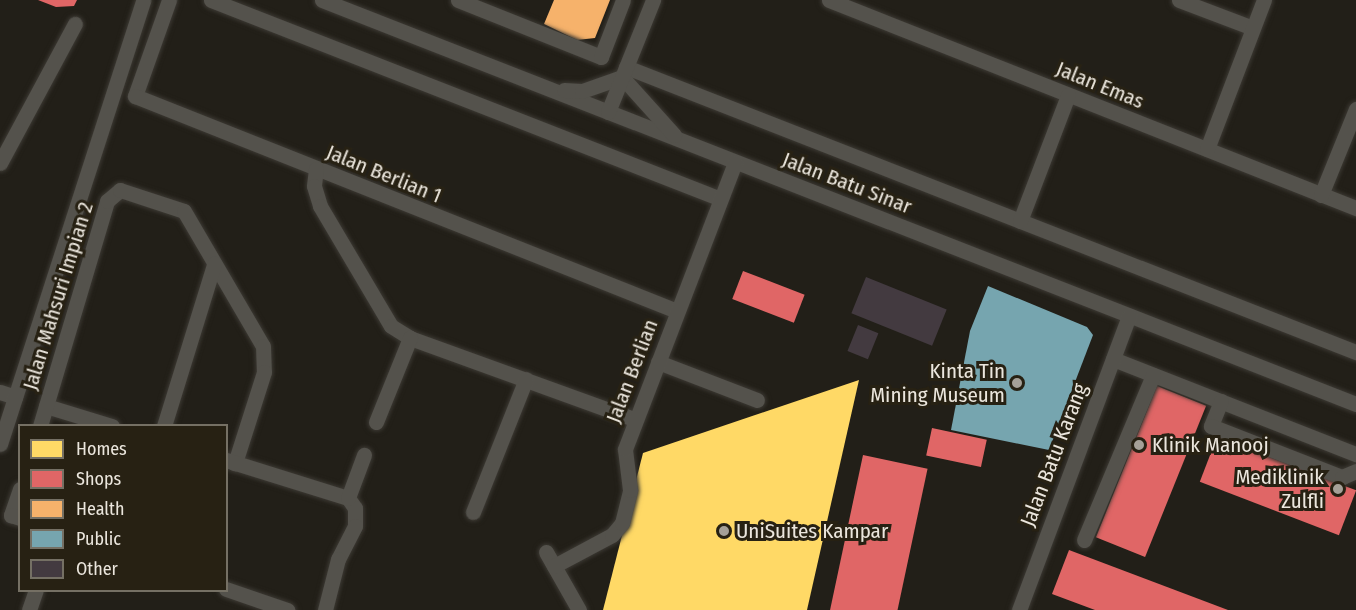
<!DOCTYPE html>
<style>
body{margin:0}
#map{position:relative;width:1356px;height:610px;overflow:hidden;background:#221f18;font-family:"Fira Sans Condensed",sans-serif}
div>[style]{position:absolute}
.homes>*{inset:0;background:#ffd966}
.shops>*{inset:0;background:#e06666;transform-origin:0 0}
.health>*{inset:0;background:#f6b26b}
.public>*{inset:0;background:#76a5af}
.building>*{inset:0;background:#433a40;transform-origin:0 0}
.roads{filter:drop-shadow(0 0 2px #3c3933) drop-shadow(0 0 2px #3c3933)}
.minor>*{height:15px;margin:-7.5px;padding:0 7.5px;transform-origin:7.5px;border-radius:7.5px;background:#54524c}
.dots>*{width:16px;height:16px;translate:-50% -50%;box-sizing:border-box;border:3px solid #272113;border-radius:50%}
span{translate:-50% -50%;white-space:nowrap;text-align:center;line-height:1.15;-webkit-text-stroke:6px #272113;paint-order:stroke}
.street-label{font-size:21px;color:#ebe6dd}
.poi-label{font-size:21px;color:#ebe6dd}
.right{translate:-100% -50%;text-align:right}
.left{translate:0 -50%;text-align:left}
.legend{position:absolute;left:18px;top:424px;width:210px;height:168px;box-sizing:border-box;background:#272113;border:2px solid #757064;margin:0;padding:8px 10px;list-style:none;font-size:18px;color:#ebe6dd}
.legend li{display:flex;align-items:center;gap:12px;height:30px}
.legend b{width:30px;border:2px solid #757064}
</style>
<div id="map">
<div class="homes">
<div style="clip-path:polygon(859px 380px,807px 610px,603px 610px,643px 453px)"></div>
</div>
<div class="shops">
<div style="clip-path:polygon(38px 0,77px 0,74px 6px,56px 7px)"></div>
<div style="left:743px;top:271px;width:66px;height:30px;rotate:21deg"></div>
<div style="left:1157px;top:386px;width:53px;height:163px;rotate:22deg"></div>
<div style="left:932px;top:428px;width:56px;height:28px;rotate:12deg"></div>
<div style="left:1217px;top:437px;width:149px;height:48px;rotate:21deg"></div>
<div style="left:863px;top:455px;width:66px;height:159px;rotate:12deg"></div>
<div style="clip-path:polygon(1069px 550px,1228px 610px,1095px 610px,1052px 594px)"></div>
</div>
<div class="health">
<div style="clip-path:polygon(554px 0,610px 0,595px 38px,577px 40px,544px 24px)"></div>
</div>
<div class="public">
<div style="clip-path:polygon(988px 286px,1087px 327px,1093px 335px,1049px 450px,951px 430px,970px 331px)"></div>
</div>
<div class="building">
<div style="left:866px;top:277px;width:87px;height:39px;rotate:22deg"></div>
<div style="left:858px;top:325px;width:22px;height:28px;rotate:22deg"></div>
</div>
<div class="roads">
<div class="minor">
<div style="left:169px;top:0;width:102px;rotate:109.5deg"></div>
<div style="left:135px;top:96px;width:583px;rotate:21.64deg"></div>
<div style="left:211px;top:0;width:547px;rotate:21.32deg"></div>
<div style="left:322px;top:0;width:1110px;rotate:21.34deg"></div>
<div style="left:458px;top:0;width:154px;rotate:21.7deg"></div>
<div style="left:601px;top:57px;width:61px;rotate:-68.9deg"></div>
<div style="left:829px;top:0;width:567px;rotate:21.54deg"></div>
<div style="left:1179px;top:0;width:79px;rotate:20.7deg"></div>
<div style="left:626px;top:67px;width:784px;rotate:21.33deg"></div>
<div style="left:622px;top:77px;width:78px;rotate:48.1deg"></div>
<div style="left:564px;top:90px;width:18px;rotate:3deg"></div>
<div style="left:582px;top:91px;width:42px;rotate:-19.3deg"></div>
<div style="left:608px;top:112px;width:121px;rotate:-68.1deg"></div>
<div style="left:1207px;top:149px;width:160px;rotate:-69.1deg"></div>
<div style="left:0;top:163px;width:158px;rotate:-61.7deg"></div>
<div style="left:316px;top:169px;width:17px;rotate:97deg"></div>
<div style="left:314px;top:186px;width:21px;rotate:73deg"></div>
<div style="left:320px;top:206px;width:139px;rotate:59.4deg"></div>
<div style="left:391px;top:326px;width:22px;rotate:32deg"></div>
<div style="left:410px;top:338px;width:240px;rotate:19.9deg"></div>
<div style="left:1321px;top:195px;width:93px;rotate:-67.9deg"></div>
<div style="left:1020px;top:221px;width:135px;rotate:-69.1deg"></div>
<div style="left:1113px;top:359px;width:261px;rotate:21.4deg"></div>
<div style="left:658px;top:362px;width:106px;rotate:21deg"></div>
<div style="left:0;top:392px;width:16px;rotate:18deg"></div>
<div style="left:1221px;top:401px;width:27px;rotate:112deg"></div>
<div style="left:1211px;top:426px;width:141px;rotate:21.3deg"></div>
<div style="left:1342px;top:477px;width:15px;rotate:-23deg"></div>
<div style="left:46px;top:406px;width:69px;rotate:16.9deg"></div>
<div style="left:376px;top:422px;width:91px;rotate:-68deg"></div>
<div style="left:40px;top:426px;width:235px;rotate:-73.4deg"></div>
<div style="left:107px;top:201px;width:17px;rotate:-40deg"></div>
<div style="left:120px;top:190px;width:67px;rotate:18.2deg"></div>
<div style="left:184px;top:211px;width:156px;rotate:59.7deg"></div>
<div style="left:263px;top:346px;width:26px;rotate:88deg"></div>
<div style="left:264px;top:372px;width:96px;rotate:107.7deg"></div>
<div style="left:164px;top:426px;width:170px;rotate:-72.8deg"></div>
<div style="left:0;top:444px;width:466px;rotate:-72.1deg"></div>
<div style="left:226px;top:460px;width:128px;rotate:17.3deg"></div>
<div style="left:348px;top:498px;width:12px;rotate:55deg"></div>
<div style="left:355px;top:508px;width:18px;rotate:90deg"></div>
<div style="left:355px;top:526px;width:37px;rotate:117deg"></div>
<div style="left:338px;top:559px;width:53px;rotate:104.3deg"></div>
<div style="left:20px;top:489px;width:28px;rotate:109deg"></div>
<div style="left:11px;top:515px;width:9px;rotate:18deg"></div>
<div style="left:348px;top:498px;width:46px;rotate:-69.6deg"></div>
<div style="left:473px;top:512px;width:143px;rotate:-68.3deg"></div>
<div style="left:1084px;top:540px;width:179px;rotate:-67.3deg"></div>
<div style="left:546px;top:552px;width:67px;rotate:60.4deg"></div>
<div style="left:554px;top:566px;width:66px;rotate:-28.1deg"></div>
<div style="left:612px;top:535px;width:16px;rotate:-50deg"></div>
<div style="left:622px;top:523px;width:34px;rotate:-76deg"></div>
<div style="left:630px;top:490px;width:41px;rotate:-97deg"></div>
<div style="left:625px;top:449px;width:307px;rotate:-69deg"></div>
<div style="left:226px;top:589px;width:65px;rotate:19deg"></div>
<div style="left:29px;top:610px;width:21px;rotate:-71deg"></div>
<div style="left:1019px;top:610px;width:314px;rotate:-69.5deg"></div>
</div>
</div>
<div class="dots">
<div style="left:1017px;top:383px;background:#a5a098"></div>
<div style="left:1139px;top:445px;background:#a5a098"></div>
<div style="left:1338px;top:489px;background:#a5a098"></div>
<div style="left:724px;top:531px;background:#a5a098"></div>
</div>
<div class="street-label">
<span style="left:1100px;top:85px;rotate:22deg">Jalan Emas</span>
<span style="left:384px;top:174px;rotate:22deg">Jalan Berlian 1</span>
<span style="left:847px;top:183px;rotate:21deg">Jalan Batu Sinar</span>
<span style="left:58px;top:296px;rotate:-73deg">Jalan Mahsuri Impian 2</span>
<span style="left:632px;top:371px;rotate:-69deg">Jalan Berlian</span>
<span style="left:1054px;top:455px;rotate:-69deg">Jalan Batu Karang</span>
</div>
<div class="poi-label">
<span class="right" style="left:1005px;top:383px">Kinta Tin<br>Mining Museum</span>
<span class="left" style="left:1152px;top:445px">Klinik Manooj</span>
<span class="right" style="left:1324px;top:489px">Mediklinik<br>Zulfli</span>
<span class="left" style="left:736px;top:531px">UniSuites Kampar</span>
</div>
<ul class="legend">
<li><b style="height:16px;background:#ffd966"></b>Homes</li>
<li><b style="height:16px;background:#e06666"></b>Shops</li>
<li><b style="height:16px;background:#f6b26b"></b>Health</li>
<li><b style="height:16px;background:#76a5af"></b>Public</li>
<li><b style="height:16px;background:#433a40"></b>Other</li>
</ul>
</div>
